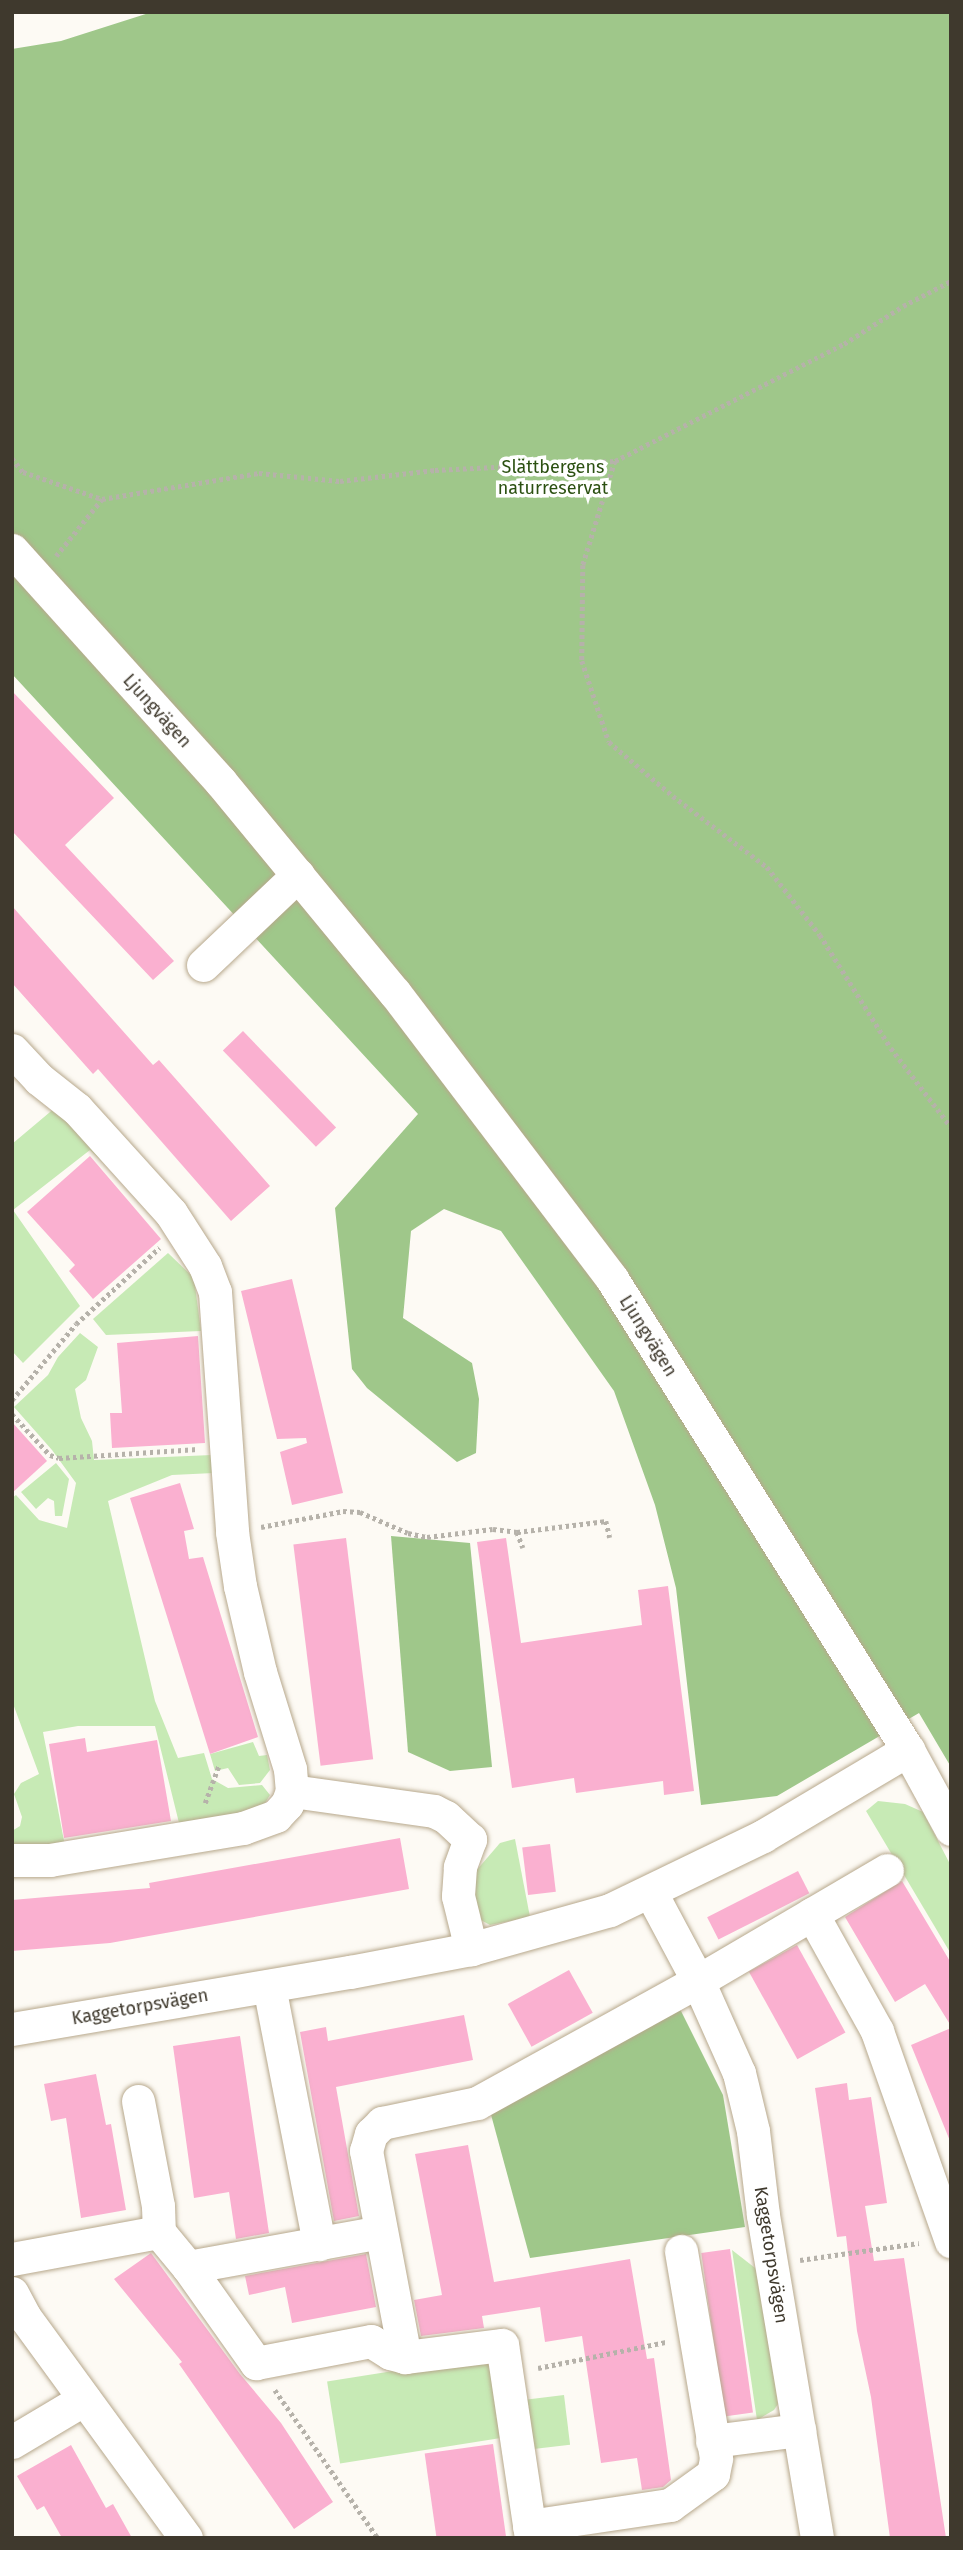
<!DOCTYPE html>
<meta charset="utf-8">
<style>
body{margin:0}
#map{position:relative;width:963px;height:2550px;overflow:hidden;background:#fdfaf4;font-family:"Fira Sans",sans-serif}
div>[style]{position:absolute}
.green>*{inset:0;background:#c7eab5;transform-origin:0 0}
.forest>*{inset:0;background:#9fc78a}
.building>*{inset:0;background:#fab0d0;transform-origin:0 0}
.path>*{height:4.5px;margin-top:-2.25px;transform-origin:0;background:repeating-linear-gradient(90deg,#b6b2aa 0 3.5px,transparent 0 7px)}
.roads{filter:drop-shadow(0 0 2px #b7a88c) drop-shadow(0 0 2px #b7a88c)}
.minor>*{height:33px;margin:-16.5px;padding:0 16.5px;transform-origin:16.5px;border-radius:16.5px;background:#fff}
span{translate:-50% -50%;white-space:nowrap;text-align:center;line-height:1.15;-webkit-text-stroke:7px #fff;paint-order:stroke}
.park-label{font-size:18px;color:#2b5011}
.street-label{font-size:18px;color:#3f392d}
.frame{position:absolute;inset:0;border:14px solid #3f392d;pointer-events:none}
</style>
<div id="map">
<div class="green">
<div style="clip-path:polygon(56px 1107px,115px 1174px,90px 1150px,13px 1210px,80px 1306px,23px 1363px,12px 1351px,12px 1144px)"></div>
<div style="clip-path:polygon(168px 1253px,194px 1278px,201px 1331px,106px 1335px,93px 1319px)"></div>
<div style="clip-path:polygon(80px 1333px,98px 1347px,86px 1380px,75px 1389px,81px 1418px,92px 1441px,94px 1460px,212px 1455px,214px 1473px,172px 1475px,108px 1501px,155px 1701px,178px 1758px,204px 1753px,212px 1779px,228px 1788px,262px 1785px,270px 1795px,260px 1811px,181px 1831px,155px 1726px,78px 1726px,43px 1732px,65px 1846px,12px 1849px,12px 1831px,20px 1826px,22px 1817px,14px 1794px,21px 1783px,39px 1774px,12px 1701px,12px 1498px,16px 1495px,39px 1520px,67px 1528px,76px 1483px,52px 1450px,14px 1407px,48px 1375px,58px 1357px)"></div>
<div style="clip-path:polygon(56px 1463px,69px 1479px,62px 1516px,55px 1516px,54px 1501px,48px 1498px,36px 1509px,21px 1492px)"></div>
<div style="clip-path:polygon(253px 1742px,259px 1756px,267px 1755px,270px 1770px,260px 1783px,239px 1785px,228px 1768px,215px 1771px,210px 1754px)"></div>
<div style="clip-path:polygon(878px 1801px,905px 1804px,923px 1812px,951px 1866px,951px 1954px,866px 1811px)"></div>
<div style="clip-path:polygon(515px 1839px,530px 1917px,490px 1925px,477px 1918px,471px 1902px,475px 1872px,500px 1843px)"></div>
<div style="clip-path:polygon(732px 2250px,759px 2271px,778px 2404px,774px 2410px,757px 2420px)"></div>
<div style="left:494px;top:2355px;width:83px;height:169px;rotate:81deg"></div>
<div style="left:564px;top:2395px;width:50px;height:41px;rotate:83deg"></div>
</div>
<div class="forest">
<div style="clip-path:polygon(152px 12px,951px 12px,951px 1767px,919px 1713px,777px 1796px,701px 1805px,676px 1588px,655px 1505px,614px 1391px,501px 1231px,444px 1209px,411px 1231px,403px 1318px,472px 1363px,479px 1399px,476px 1453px,457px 1462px,367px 1388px,352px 1369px,335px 1208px,418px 1114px,12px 674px,12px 49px,61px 41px)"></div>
<div style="clip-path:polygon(391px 1536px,470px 1543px,492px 1767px,450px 1771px,408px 1752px)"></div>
<div style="clip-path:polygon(680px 2009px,723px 2095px,745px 2227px,530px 2258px,490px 2111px)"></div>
</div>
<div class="building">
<div style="clip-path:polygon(12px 691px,114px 798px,65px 845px,174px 961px,153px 980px,12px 831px)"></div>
<div style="clip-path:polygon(12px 906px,153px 1065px,159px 1060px,270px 1186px,231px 1221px,98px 1069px,93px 1074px,12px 983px)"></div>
<div style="left:243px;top:1031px;width:134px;height:28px;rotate:46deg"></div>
<div style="clip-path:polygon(90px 1156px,161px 1239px,93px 1299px,69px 1271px,75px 1265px,27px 1212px)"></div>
<div style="clip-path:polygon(292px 1279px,343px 1493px,292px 1505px,280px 1452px,307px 1443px,306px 1438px,277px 1439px,241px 1291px)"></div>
<div style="clip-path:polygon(198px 1336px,205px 1443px,112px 1448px,110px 1413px,122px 1413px,117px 1343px)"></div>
<div style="clip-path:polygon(12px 1422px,47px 1461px,12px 1493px)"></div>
<div style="clip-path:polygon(180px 1483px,194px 1529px,184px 1531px,189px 1559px,203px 1557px,258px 1737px,210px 1754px,130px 1498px)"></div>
<div style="left:346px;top:1538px;width:223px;height:53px;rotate:83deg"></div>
<div style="clip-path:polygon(506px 1538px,521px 1643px,642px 1625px,638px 1590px,668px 1586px,694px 1791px,664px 1795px,663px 1781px,576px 1793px,574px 1778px,512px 1788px,477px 1542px)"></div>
<div style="clip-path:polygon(85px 1738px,87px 1752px,157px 1740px,171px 1821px,64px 1838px,49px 1744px)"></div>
<div style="clip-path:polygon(400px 1838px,409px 1889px,110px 1943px,12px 1951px,12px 1900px,150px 1888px,149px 1883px)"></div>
<div style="left:550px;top:1844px;width:48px;height:28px;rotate:83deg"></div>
<div style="left:798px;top:1871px;width:25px;height:102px;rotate:63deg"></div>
<div style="clip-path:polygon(902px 1881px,951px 1963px,951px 2026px,925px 1984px,895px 2002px,845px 1917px)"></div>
<div style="left:797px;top:1945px;width:100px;height:55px;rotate:61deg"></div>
<div style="left:569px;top:1970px;width:49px;height:70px;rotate:61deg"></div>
<div style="clip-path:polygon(464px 2015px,473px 2060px,336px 2087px,359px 2216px,334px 2221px,300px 2032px,326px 2027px,328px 2041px)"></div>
<div style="clip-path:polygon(951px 2028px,951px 2141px,950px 2141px,911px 2045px)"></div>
<div style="clip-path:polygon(240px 2036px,269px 2233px,236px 2239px,229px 2192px,194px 2198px,173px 2046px)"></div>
<div style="clip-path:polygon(96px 2074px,106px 2125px,111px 2124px,126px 2210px,81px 2218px,66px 2118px,51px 2121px,44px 2084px)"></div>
<div style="clip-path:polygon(847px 2083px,849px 2100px,871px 2097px,887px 2203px,865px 2206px,874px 2261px,904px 2258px,946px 2538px,890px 2538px,871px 2397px,857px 2331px,846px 2236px,837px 2237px,815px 2088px)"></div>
<div style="clip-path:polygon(468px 2145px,494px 2282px,630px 2259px,647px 2359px,654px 2358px,671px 2480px,663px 2487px,642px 2490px,637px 2458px,601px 2463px,582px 2336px,545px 2342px,540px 2307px,482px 2316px,484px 2328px,421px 2336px,414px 2300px,442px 2295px,415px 2154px)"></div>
<div style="left:730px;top:2249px;width:165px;height:29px;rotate:82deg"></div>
<div style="clip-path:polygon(151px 2253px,240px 2374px,281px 2423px,333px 2502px,294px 2529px,179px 2364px,182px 2362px,114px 2279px)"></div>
<div style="clip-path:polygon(366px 2254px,376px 2307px,292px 2323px,285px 2287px,249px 2295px,245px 2276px)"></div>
<div style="left:493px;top:2444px;width:95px;height:69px;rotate:82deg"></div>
<div style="clip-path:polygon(71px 2445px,106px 2508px,113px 2504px,132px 2538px,62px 2538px,44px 2506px,37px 2510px,17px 2476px)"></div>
</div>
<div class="path">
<div style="left:12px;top:458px;width:18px;rotate:52deg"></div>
<div style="left:23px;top:472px;width:83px;rotate:18.9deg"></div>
<div style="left:102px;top:499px;width:159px;rotate:-9.4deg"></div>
<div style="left:259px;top:473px;width:81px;rotate:5.6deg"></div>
<div style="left:340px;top:481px;width:96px;rotate:-6.6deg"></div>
<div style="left:435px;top:470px;width:180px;rotate:-2.9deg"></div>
<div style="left:615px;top:461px;width:109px;rotate:107.1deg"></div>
<div style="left:583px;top:565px;width:96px;rotate:90.6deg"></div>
<div style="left:582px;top:661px;width:85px;rotate:71.6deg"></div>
<div style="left:609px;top:742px;width:84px;rotate:40.2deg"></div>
<div style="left:673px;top:796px;width:118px;rotate:37.1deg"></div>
<div style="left:767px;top:867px;width:86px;rotate:52.1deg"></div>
<div style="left:820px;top:935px;width:133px;rotate:57.9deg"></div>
<div style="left:891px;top:1048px;width:99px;rotate:52.8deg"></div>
<div style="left:615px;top:461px;width:257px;rotate:-27.1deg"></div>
<div style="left:844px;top:344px;width:70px;rotate:-32.8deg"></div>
<div style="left:903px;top:306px;width:54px;rotate:-27.5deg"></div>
<div style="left:56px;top:556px;width:73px;rotate:-51.1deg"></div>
<div style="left:12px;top:1400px;width:99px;rotate:-49.9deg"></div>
<div style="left:76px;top:1324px;width:113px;rotate:-42.5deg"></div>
<div style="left:12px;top:1414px;width:56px;rotate:47.2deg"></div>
<div style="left:50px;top:1455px;width:9px;rotate:18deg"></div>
<div style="left:59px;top:1458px;width:139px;rotate:-3.7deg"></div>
<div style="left:261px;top:1527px;width:84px;rotate:-11deg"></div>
<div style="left:343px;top:1511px;width:17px;rotate:3deg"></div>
<div style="left:360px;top:1512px;width:52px;rotate:23.6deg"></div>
<div style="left:408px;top:1533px;width:19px;rotate:12deg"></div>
<div style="left:427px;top:1537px;width:66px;rotate:-6.9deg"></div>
<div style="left:493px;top:1529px;width:24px;rotate:7deg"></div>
<div style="left:517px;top:1532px;width:90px;rotate:-7deg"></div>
<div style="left:606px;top:1521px;width:17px;rotate:77deg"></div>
<div style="left:517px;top:1532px;width:17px;rotate:69deg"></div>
<div style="left:205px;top:1803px;width:40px;rotate:-69.8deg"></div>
<div style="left:800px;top:2260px;width:120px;rotate:-8.1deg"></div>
<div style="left:538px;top:2368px;width:131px;rotate:-11.5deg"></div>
<div style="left:275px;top:2390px;width:180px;rotate:55.2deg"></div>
</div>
<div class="roads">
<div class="minor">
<div style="left:12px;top:550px;width:311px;rotate:48deg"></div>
<div style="left:220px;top:781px;width:275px;rotate:50.5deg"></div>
<div style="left:395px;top:993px;width:359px;rotate:52.8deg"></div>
<div style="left:612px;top:1279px;width:556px;rotate:57.85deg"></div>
<div style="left:908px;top:1750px;width:90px;rotate:61.4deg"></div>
<div style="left:203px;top:965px;width:131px;rotate:-43.5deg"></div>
<div style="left:12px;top:1050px;width:40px;rotate:47deg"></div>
<div style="left:39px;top:1079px;width:48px;rotate:38.3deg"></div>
<div style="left:77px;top:1109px;width:140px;rotate:47.9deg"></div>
<div style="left:171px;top:1213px;width:63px;rotate:57.3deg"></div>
<div style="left:205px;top:1266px;width:28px;rotate:69deg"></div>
<div style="left:215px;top:1292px;width:241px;rotate:85.9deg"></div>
<div style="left:232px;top:1532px;width:55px;rotate:81.6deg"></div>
<div style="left:240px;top:1586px;width:88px;rotate:76.9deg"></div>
<div style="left:260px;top:1672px;width:102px;rotate:72.8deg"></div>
<div style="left:290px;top:1769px;width:22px;rotate:85deg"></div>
<div style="left:292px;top:1791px;width:14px;rotate:111deg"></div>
<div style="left:287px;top:1804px;width:16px;rotate:133deg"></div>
<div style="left:276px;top:1816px;width:35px;rotate:160deg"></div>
<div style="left:243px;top:1828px;width:196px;rotate:170.6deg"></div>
<div style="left:50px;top:1860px;width:38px;rotate:180deg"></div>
<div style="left:292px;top:1791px;width:143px;rotate:8deg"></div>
<div style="left:434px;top:1811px;width:13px;rotate:27deg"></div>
<div style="left:446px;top:1817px;width:33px;rotate:43deg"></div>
<div style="left:470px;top:1839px;width:30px;rotate:110deg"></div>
<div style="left:460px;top:1867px;width:29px;rotate:94deg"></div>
<div style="left:458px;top:1896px;width:55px;rotate:76.2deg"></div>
<div style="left:651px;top:1893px;width:100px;rotate:61.9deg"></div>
<div style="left:698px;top:1981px;width:101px;rotate:66deg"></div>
<div style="left:739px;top:2073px;width:60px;rotate:76.4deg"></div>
<div style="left:753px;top:2131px;width:85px;rotate:83.2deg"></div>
<div style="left:763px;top:2215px;width:327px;rotate:80.5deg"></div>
<div style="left:812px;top:1914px;width:134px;rotate:60.9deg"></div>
<div style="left:877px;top:2031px;width:223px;rotate:70.6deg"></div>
<div style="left:269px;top:1986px;width:263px;rotate:79deg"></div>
<div style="left:12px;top:2029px;width:343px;rotate:-9.6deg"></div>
<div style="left:350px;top:1972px;width:123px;rotate:-10.8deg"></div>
<div style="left:471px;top:1949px;width:144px;rotate:-15.7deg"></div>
<div style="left:610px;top:1910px;width:170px;rotate:-25.8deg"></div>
<div style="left:763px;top:1836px;width:169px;rotate:-30.7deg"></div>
<div style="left:138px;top:2101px;width:107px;rotate:79.2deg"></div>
<div style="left:158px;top:2206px;width:26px;rotate:88deg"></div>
<div style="left:12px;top:2259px;width:149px;rotate:-10.4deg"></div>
<div style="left:159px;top:2232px;width:45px;rotate:50.4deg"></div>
<div style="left:188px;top:2267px;width:118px;rotate:54.7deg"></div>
<div style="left:256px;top:2363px;width:117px;rotate:-10.8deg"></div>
<div style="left:371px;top:2341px;width:22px;rotate:32deg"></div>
<div style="left:390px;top:2353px;width:16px;rotate:15deg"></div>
<div style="left:188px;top:2267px;width:196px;rotate:-10.3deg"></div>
<div style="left:12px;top:2293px;width:26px;rotate:62deg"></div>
<div style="left:24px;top:2316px;width:275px;rotate:53.9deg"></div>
<div style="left:712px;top:2441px;width:88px;rotate:-7.2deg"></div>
<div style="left:12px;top:2442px;width:84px;rotate:-30.8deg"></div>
<div style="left:529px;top:2526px;width:143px;rotate:-8.5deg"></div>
<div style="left:670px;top:2505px;width:53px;rotate:-35.8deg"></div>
<div style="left:713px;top:2474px;width:16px;rotate:-79deg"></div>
<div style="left:716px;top:2458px;width:210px;rotate:-99.6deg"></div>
<div style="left:531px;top:2538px;width:195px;rotate:-98.5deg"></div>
<div style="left:502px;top:2345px;width:98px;rotate:172.9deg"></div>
<div style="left:405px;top:2357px;width:210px;rotate:-100.7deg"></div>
<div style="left:366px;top:2151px;width:18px;rotate:-74deg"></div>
<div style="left:371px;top:2134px;width:16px;rotate:-45deg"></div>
<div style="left:382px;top:2123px;width:97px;rotate:-11.9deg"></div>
<div style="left:477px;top:2103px;width:252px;rotate:-28.9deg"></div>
<div style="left:698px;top:1981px;width:219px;rotate:-30.4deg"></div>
</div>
</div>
<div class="park-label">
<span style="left:553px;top:478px">Slättbergens<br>naturreservat</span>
</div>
<div class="street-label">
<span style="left:157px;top:711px;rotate:48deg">Ljungvägen</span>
<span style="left:648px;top:1336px;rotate:58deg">Ljungvägen</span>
<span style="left:140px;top:2007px;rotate:-10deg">Kaggetorpsvägen</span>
<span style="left:771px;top:2255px;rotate:81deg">Kaggetorpsvägen</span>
</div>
<div class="frame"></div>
</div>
